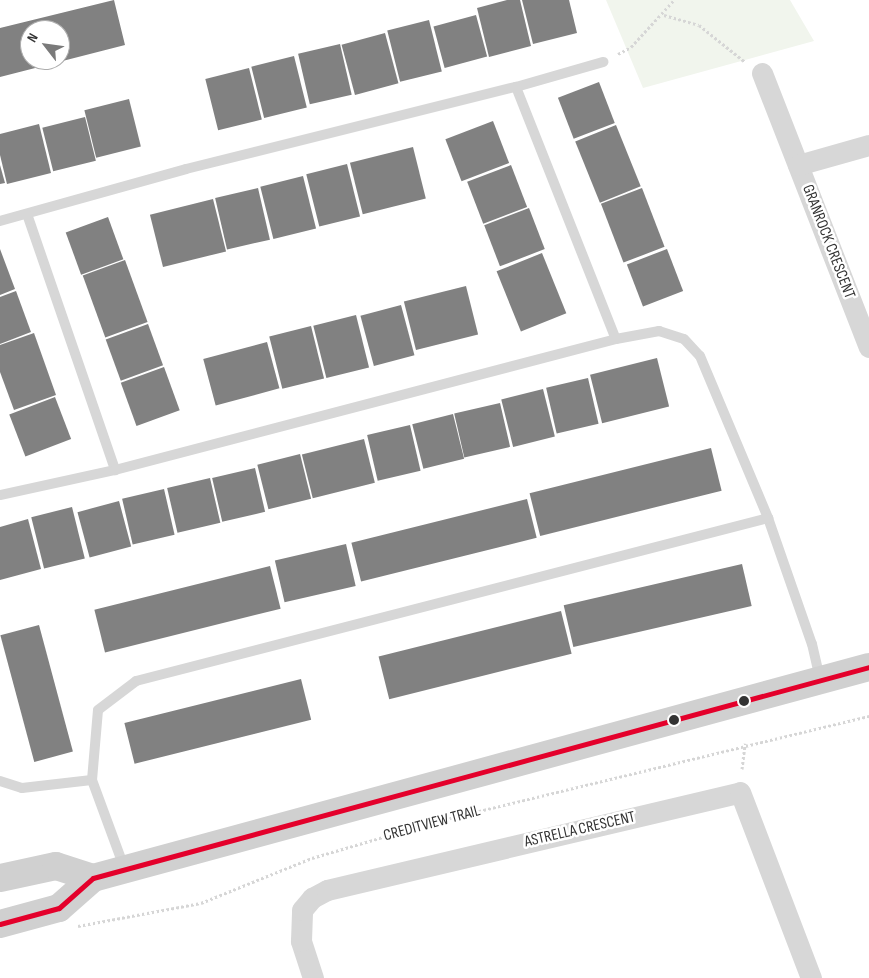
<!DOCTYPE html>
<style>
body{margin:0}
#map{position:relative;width:869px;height:978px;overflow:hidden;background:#fff;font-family:"Sofia Sans Condensed",sans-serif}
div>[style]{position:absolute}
.green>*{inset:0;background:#f1f5ed}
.building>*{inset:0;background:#818181;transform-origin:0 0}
.path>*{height:3px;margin-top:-1.5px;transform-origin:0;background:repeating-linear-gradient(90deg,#d6d6d6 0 2.5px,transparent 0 5px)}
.lane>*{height:10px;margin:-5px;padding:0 5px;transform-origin:5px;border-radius:5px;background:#d7d7d7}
.street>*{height:21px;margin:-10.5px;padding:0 10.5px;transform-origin:10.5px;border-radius:10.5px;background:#d7d7d7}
.secondary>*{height:28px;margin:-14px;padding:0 14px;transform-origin:14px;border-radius:14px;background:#d0d0d0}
.bus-1>*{height:5px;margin:-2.5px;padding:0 2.5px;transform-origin:2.5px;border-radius:2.5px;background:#e4002b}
.dots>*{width:14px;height:14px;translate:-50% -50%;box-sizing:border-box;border:2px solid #fff;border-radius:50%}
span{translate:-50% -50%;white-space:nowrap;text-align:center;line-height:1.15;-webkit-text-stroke:5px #fff;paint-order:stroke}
.street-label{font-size:16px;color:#333}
.north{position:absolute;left:20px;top:20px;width:50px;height:50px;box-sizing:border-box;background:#fff;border:1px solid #adadad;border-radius:50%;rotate:300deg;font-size:14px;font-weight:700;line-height:20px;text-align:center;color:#333}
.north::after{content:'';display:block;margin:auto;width:18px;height:22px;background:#7a7a7a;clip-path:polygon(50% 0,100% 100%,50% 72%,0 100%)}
</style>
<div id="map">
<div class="green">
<div style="clip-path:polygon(606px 0,790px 0,814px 41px,643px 88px)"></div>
</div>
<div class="building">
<div style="clip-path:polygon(evenodd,114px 0,125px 45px,0 77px,0 28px,114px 0,30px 30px,60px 30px,60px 60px,30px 60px,30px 30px)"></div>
<div style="clip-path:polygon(507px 0,520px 0,531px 46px,489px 57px,477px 8px)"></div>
<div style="clip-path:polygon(522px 0,569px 0,577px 33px,533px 44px)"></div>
<div style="left:476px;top:15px;width:43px;height:44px;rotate:75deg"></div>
<div style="left:429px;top:20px;width:53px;height:43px;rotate:76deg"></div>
<div style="left:385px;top:33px;width:52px;height:45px;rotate:75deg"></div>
<div style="left:340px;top:44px;width:52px;height:43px;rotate:77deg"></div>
<div style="left:294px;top:56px;width:53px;height:44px;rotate:76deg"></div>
<div style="left:249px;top:68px;width:53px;height:45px;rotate:76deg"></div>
<div style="left:599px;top:82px;width:44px;height:44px;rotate:69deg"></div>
<div style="left:129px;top:99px;width:49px;height:46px;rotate:76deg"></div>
<div style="left:85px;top:117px;width:45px;height:44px;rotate:76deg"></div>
<div style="left:493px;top:121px;width:45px;height:51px;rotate:69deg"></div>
<div style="clip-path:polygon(39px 124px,51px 173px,7px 184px,0 155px,0 134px)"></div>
<div style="left:616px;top:125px;width:66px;height:44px;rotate:68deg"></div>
<div style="left:413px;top:147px;width:53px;height:65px;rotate:76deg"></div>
<div style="left:347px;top:164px;width:54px;height:42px;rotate:76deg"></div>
<div style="clip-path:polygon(0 165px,5px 183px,0 184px)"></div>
<div style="left:511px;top:165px;width:45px;height:47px;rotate:69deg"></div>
<div style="left:303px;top:176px;width:54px;height:44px;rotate:76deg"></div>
<div style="left:258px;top:188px;width:53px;height:44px;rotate:77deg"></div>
<div style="left:642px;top:188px;width:63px;height:44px;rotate:69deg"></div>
<div style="left:213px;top:199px;width:54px;height:65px;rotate:76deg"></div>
<div style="left:529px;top:208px;width:44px;height:48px;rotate:69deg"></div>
<div style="left:108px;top:217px;width:45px;height:45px;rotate:70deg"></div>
<div style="clip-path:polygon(0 249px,15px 289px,0 295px)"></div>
<div style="left:667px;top:249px;width:45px;height:43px;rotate:69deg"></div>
<div style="left:542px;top:253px;width:65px;height:49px;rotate:68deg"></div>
<div style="left:125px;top:260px;width:66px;height:45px;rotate:70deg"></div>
<div style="left:466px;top:286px;width:50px;height:64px;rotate:76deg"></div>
<div style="clip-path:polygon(16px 291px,31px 332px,0 344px,0 297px)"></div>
<div style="left:401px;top:305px;width:52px;height:42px;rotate:75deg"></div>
<div style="left:356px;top:315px;width:54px;height:44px;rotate:76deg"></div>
<div style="left:148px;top:324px;width:44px;height:45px;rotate:70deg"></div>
<div style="left:311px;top:326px;width:54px;height:43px;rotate:76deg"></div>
<div style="clip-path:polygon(34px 333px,56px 395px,14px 410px,0 372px,0 345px)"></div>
<div style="left:267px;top:342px;width:48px;height:66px;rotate:75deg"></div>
<div style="left:657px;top:358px;width:50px;height:69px;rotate:76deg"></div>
<div style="left:164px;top:367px;width:46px;height:46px;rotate:70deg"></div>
<div style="left:588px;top:378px;width:47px;height:43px;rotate:77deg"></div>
<div style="left:543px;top:389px;width:49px;height:43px;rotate:76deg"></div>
<div style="left:55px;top:397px;width:45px;height:49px;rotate:69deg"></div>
<div style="left:500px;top:403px;width:45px;height:47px;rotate:77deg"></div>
<div style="left:453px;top:414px;width:46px;height:42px;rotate:76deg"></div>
<div style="left:410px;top:425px;width:47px;height:44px;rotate:77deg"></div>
<div style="left:364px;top:439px;width:45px;height:64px;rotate:76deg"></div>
<div style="left:711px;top:448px;width:44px;height:187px;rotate:76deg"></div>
<div style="left:300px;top:454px;width:46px;height:44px;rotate:76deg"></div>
<div style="left:255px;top:468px;width:45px;height:44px;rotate:77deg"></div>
<div style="left:210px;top:478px;width:46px;height:44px;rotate:77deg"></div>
<div style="left:164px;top:489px;width:47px;height:43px;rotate:77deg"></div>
<div style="left:527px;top:499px;width:40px;height:181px;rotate:76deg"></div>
<div style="left:119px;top:501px;width:47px;height:43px;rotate:75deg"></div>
<div style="left:72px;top:507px;width:53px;height:42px;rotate:76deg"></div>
<div style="clip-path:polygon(28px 519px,41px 569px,0 580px,0 527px)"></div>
<div style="left:346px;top:544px;width:43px;height:73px;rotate:77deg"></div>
<div style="left:742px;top:564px;width:43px;height:183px;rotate:77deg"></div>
<div style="left:270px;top:566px;width:44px;height:181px;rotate:76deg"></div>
<div style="left:561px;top:611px;width:44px;height:188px;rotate:76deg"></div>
<div style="left:39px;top:625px;width:131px;height:40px;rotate:75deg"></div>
<div style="left:301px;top:679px;width:42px;height:182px;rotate:76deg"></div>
</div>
<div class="path">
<div style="left:664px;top:15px;width:36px;rotate:16deg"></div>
<div style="left:699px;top:25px;width:58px;rotate:38.7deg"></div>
<div style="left:618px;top:54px;width:15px;rotate:-28deg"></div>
<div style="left:631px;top:47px;width:64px;rotate:-47.5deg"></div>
<div style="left:742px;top:769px;width:26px;rotate:-83deg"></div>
<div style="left:78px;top:926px;width:125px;rotate:-10.6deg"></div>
<div style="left:201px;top:903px;width:120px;rotate:-22.1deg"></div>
<div style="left:312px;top:858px;width:123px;rotate:-16.5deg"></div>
<div style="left:430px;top:823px;width:452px;rotate:-13.7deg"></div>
</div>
<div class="lane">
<div style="left:516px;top:87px;width:91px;rotate:-16deg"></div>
<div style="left:27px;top:214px;width:271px;rotate:71deg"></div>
<div style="left:0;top:221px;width:193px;rotate:-15.6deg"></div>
<div style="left:186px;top:169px;width:340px;rotate:-14deg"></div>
<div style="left:516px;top:87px;width:271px;rotate:68.4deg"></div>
<div style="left:0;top:495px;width:118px;rotate:-12.3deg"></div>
<div style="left:115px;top:470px;width:518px;rotate:-14.65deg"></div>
<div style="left:616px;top:339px;width:44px;rotate:-10.5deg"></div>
<div style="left:659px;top:331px;width:26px;rotate:18deg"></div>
<div style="left:684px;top:339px;width:23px;rotate:47deg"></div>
<div style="left:700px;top:356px;width:176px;rotate:67.2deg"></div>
<div style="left:768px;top:518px;width:133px;rotate:70.8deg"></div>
<div style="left:812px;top:644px;width:36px;rotate:77deg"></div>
<div style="left:0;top:781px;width:23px;rotate:18deg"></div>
<div style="left:22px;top:788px;width:70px;rotate:-6.5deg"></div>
<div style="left:124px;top:867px;width:93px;rotate:-110.2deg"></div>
<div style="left:92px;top:780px;width:70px;rotate:-85.1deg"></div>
<div style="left:98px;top:710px;width:48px;rotate:-37.3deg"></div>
<div style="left:136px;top:681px;width:653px;rotate:-14.46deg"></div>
</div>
<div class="street">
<div style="left:762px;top:73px;width:294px;rotate:68.7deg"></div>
<div style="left:798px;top:165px;width:74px;rotate:-15.7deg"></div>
<div style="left:313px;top:978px;width:39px;rotate:-108deg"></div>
<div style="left:301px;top:941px;width:31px;rotate:-88deg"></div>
<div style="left:302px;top:910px;width:16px;rotate:-50deg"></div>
<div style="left:312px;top:898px;width:17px;rotate:-28deg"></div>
<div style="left:327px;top:890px;width:424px;rotate:-13.3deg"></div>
<div style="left:740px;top:792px;width:199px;rotate:69.1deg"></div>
</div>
<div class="secondary">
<div style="left:0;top:878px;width:57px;rotate:-12.1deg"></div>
<div style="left:56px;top:866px;width:39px;rotate:18deg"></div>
<div style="left:0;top:924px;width:61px;rotate:-15.2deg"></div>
<div style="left:59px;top:908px;width:45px;rotate:-41.4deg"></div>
<div style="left:93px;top:878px;width:804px;rotate:-15.21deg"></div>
</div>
<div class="bus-1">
<div style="left:0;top:924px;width:61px;rotate:-15.2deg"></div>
<div style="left:59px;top:908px;width:45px;rotate:-41.4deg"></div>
<div style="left:93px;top:878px;width:804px;rotate:-15.21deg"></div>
</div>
<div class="dots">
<div style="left:744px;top:701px;background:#333"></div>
<div style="left:674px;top:720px;background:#333"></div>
</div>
<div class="street-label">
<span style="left:828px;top:242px;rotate:69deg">GRANROCK CRESCENT</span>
<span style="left:432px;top:824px;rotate:-15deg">CREDITVIEW TRAIL</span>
<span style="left:580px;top:830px;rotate:-13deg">ASTRELLA CRESCENT</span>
</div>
<div class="north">N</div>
</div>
